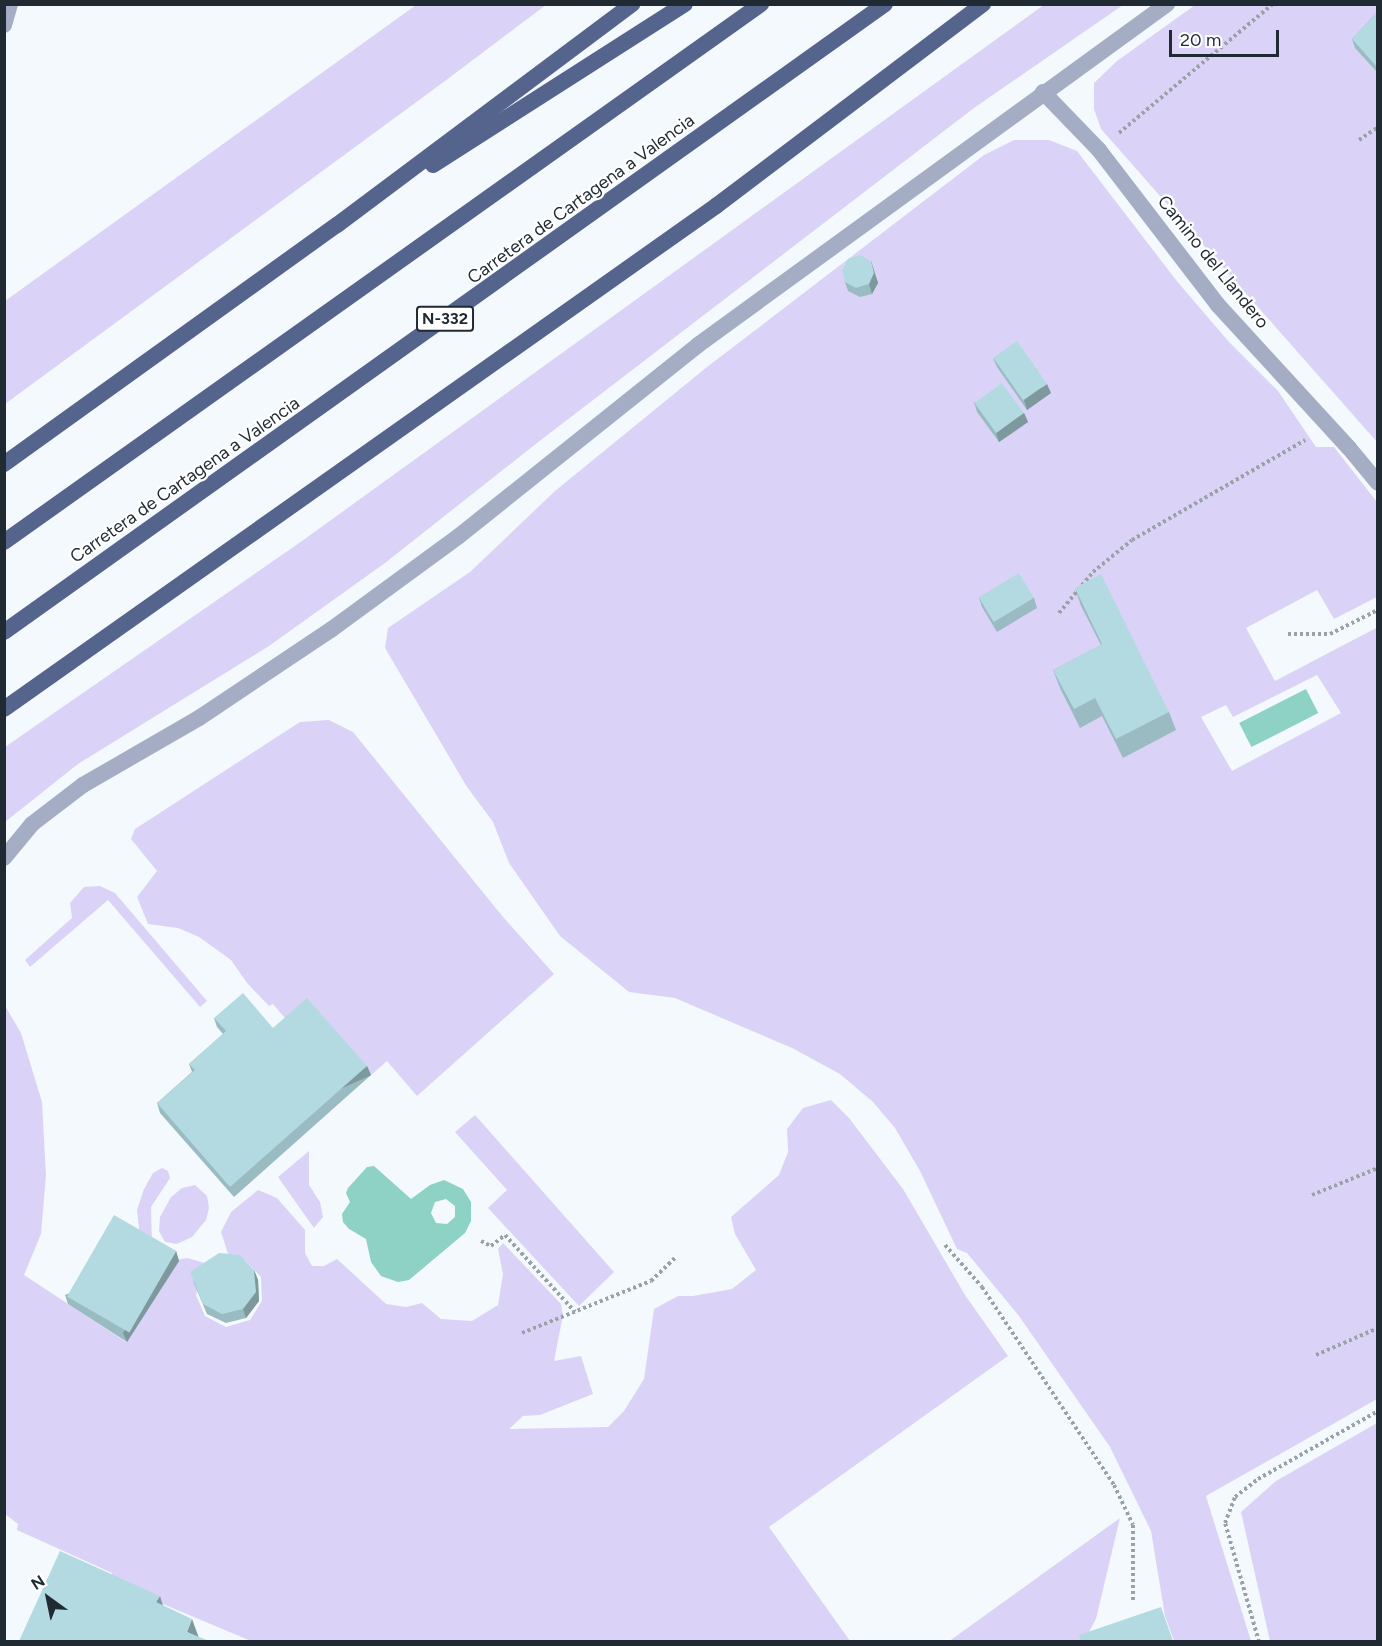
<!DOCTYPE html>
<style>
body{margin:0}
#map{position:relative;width:1382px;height:1646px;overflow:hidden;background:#f3f9fd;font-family:Figtree,sans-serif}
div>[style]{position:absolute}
.green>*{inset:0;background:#dbd3f7}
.water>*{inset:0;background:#8dd2c4;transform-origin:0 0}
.path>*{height:4px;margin-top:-2px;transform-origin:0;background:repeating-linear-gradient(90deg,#9aa2a8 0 3px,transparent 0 6px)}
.minor>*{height:16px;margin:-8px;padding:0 8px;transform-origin:8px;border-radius:8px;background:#a4adc3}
.trunk>*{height:16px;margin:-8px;padding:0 8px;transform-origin:8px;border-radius:8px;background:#54648c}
.wall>*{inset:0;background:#9abbc2}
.shaded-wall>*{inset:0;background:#7d999e;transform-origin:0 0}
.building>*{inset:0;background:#b3dae1;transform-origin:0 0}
span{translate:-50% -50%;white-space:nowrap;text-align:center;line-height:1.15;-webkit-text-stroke:4.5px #fff;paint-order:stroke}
.shield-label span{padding:2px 4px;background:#fff;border:2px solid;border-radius:4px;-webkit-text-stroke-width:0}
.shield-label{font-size:16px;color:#1f2a32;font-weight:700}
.street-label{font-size:18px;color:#1f2a32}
.frame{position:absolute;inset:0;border:6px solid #1f2a32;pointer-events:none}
.north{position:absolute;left:18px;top:1568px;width:60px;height:60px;-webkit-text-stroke:4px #fff;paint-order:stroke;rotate:327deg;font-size:16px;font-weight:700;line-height:24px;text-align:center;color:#1f2a32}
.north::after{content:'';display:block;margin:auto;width:21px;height:27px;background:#1f2a32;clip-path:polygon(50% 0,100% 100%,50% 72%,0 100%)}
.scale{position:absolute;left:1169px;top:30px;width:110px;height:27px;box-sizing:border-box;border:3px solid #1f2a32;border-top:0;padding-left:8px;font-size:18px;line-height:21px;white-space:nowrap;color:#1f2a32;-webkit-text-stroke:4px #fff;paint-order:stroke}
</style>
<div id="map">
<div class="green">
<div style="clip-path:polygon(1045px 4px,1123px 5px,974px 108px,537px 443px,385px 563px,269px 646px,78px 764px,5px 822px,5px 747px,302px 541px)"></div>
<div style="clip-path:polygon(416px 5px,546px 5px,445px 81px,5px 404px,5px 301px)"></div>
<div style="clip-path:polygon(1195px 5px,1377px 5px,1377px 442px,1101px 129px,1094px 109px,1094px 83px,1117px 61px)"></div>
<div style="clip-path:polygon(evenodd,1014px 140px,1049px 140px,1077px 151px,1176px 280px,1229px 342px,1278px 391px,1316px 447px,1334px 447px,1377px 502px,1377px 597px,1334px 619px,1317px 590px,1246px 628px,1275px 681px,1378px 627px,1377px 1399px,1206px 1496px,1251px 1641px,1174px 1641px,1165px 1616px,1151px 1531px,1110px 1447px,1019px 1316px,967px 1253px,957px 1249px,920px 1171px,895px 1128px,873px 1102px,840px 1074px,792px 1048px,675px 998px,629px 992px,560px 936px,509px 863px,493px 822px,467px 787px,385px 648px,388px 628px,470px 572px,555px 491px,707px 367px,984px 155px,1014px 140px,1317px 675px,1341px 713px,1232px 771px,1201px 717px,1226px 705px,1233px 717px,1317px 675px)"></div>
<div style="clip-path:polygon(329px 720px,353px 732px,503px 917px,554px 974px,417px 1096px,387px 1061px,371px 1075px,311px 1008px,291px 1025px,273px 1004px,269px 1006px,247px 983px,231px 960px,199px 937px,178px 928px,148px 924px,137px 897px,157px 871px,131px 839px,135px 829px,300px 722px)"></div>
<div style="clip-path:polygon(100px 886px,115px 893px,207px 1001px,200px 1007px,108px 900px,30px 967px,25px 960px,72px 918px,70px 903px,84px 887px)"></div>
<div style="clip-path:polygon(4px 1004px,21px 1033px,42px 1102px,46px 1175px,41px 1234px,24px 1275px,126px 1342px,177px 1260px,187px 1258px,205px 1263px,196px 1295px,205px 1316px,226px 1327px,250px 1320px,262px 1301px,261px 1277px,246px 1261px,229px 1257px,221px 1232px,231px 1212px,258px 1190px,277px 1198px,305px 1230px,305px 1253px,312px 1266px,324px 1266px,337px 1259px,386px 1304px,406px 1307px,422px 1303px,441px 1319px,472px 1321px,498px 1305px,503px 1274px,498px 1249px,503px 1243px,561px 1304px,563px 1315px,554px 1361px,581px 1356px,593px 1394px,540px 1415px,523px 1416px,509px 1429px,608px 1427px,624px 1411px,644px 1379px,654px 1309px,678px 1296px,693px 1296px,732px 1289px,756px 1270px,735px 1234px,731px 1217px,779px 1175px,788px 1152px,787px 1129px,803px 1108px,831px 1100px,849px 1118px,903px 1189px,965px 1295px,1008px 1356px,769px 1527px,850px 1641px,251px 1641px,108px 1581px,112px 1573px,17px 1530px,18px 1524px,5px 1514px)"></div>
<div style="clip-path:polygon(475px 1115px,614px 1272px,579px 1306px,488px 1208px,507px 1190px,455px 1132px)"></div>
<div style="clip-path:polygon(309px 1151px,309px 1185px,320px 1202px,323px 1217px,314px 1228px,278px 1177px)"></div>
<div style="clip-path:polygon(162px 1168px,168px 1171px,170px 1178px,151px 1207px,152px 1244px,140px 1237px,137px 1210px,144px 1189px,153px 1173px)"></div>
<div style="clip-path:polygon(195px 1185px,207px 1196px,209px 1208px,206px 1220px,192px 1237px,177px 1244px,165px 1242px,159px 1231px,160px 1217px,171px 1197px,182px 1188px)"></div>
<div style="clip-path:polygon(1377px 1423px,1377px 1641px,1270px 1641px,1241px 1512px,1276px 1481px)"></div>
<div style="clip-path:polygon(1120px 1518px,1096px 1619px,1084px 1641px,948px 1642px)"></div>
</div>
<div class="water">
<div style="left:1306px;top:689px;width:27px;height:75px;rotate:63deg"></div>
<div style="clip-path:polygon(evenodd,374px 1166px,411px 1199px,430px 1185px,444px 1180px,463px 1189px,471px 1202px,471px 1221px,465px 1233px,409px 1280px,398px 1282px,381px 1276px,371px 1262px,366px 1239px,349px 1229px,343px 1222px,342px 1214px,350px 1202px,346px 1193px,348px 1188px,367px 1167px,374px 1166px,446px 1199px,455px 1206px,455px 1217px,447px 1224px,436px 1223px,431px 1213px,435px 1202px,446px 1199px)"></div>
</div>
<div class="path">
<div style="left:1119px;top:133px;width:201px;rotate:-40deg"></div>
<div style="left:1359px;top:140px;width:23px;rotate:-34deg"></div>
<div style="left:1059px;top:613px;width:53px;rotate:-50.3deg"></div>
<div style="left:1093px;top:572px;width:50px;rotate:-39.4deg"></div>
<div style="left:1132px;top:540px;width:200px;rotate:-30deg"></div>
<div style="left:1288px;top:634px;width:42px"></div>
<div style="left:1330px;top:634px;width:54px;rotate:-26.6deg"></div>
<div style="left:1312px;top:1195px;width:71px;rotate:-22.2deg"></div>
<div style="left:481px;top:1241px;width:11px;rotate:27deg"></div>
<div style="left:491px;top:1246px;width:18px;rotate:-38deg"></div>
<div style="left:505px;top:1235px;width:104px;rotate:47.7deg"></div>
<div style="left:945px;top:1245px;width:56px;rotate:48.6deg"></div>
<div style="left:982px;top:1287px;width:238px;rotate:56.3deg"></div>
<div style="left:1114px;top:1485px;width:44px;rotate:64.6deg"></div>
<div style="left:1133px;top:1525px;width:78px;rotate:90deg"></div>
<div style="left:522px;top:1333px;width:139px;rotate:-22deg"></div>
<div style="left:651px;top:1281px;width:35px;rotate:-44deg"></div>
<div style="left:1316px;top:1355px;width:68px;rotate:-23.5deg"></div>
<div style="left:1259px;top:1642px;width:124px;rotate:-105.9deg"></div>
<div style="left:1225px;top:1523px;width:28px;rotate:-69deg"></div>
<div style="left:1235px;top:1497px;width:29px;rotate:-38deg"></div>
<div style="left:1258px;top:1479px;width:138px;rotate:-29.5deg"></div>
</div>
<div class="minor">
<div style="left:4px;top:25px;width:22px;rotate:-74deg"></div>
<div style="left:1043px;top:92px;width:81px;rotate:46deg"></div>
<div style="left:1099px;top:150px;width:194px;rotate:52.5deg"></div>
<div style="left:1217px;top:304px;width:195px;rotate:47.5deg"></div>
<div style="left:1349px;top:448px;width:45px;rotate:50.4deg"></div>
<div style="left:4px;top:858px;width:44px;rotate:-50.5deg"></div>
<div style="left:32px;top:824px;width:64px;rotate:-37.4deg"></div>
<div style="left:83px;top:785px;width:134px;rotate:-30deg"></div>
<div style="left:199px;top:718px;width:160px;rotate:-33.8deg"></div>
<div style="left:332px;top:629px;width:157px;rotate:-36.2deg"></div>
<div style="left:459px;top:536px;width:306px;rotate:-38.6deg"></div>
<div style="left:698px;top:345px;width:580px;rotate:-36.02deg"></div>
</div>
<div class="trunk">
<div style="left:433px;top:165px;width:299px;rotate:-32.6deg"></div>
<div style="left:4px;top:464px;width:410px;rotate:-35.7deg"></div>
<div style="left:337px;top:225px;width:369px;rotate:-36.8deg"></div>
<div style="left:4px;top:542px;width:929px;rotate:-35.4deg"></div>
<div style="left:4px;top:632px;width:1082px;rotate:-35.48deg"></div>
<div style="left:4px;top:709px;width:872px;rotate:-35.24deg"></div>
<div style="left:716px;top:206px;width:335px;rotate:-37.1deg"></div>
</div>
<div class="wall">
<div style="clip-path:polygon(1377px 12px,1377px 72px,1355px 48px,1352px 39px)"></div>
<div style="clip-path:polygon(871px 261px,878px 283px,872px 294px,860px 297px,848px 291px,845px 282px)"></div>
<div style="clip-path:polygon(993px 358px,1051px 393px,1027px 410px,997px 367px)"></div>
<div style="clip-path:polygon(974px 402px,1024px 413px,1028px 422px,999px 442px,977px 412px)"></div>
<div style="clip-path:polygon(1075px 588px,1169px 712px,1176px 730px,1123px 758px,1102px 716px,1080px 728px,1060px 688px,1053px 670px,1101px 645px,1081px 606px)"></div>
<div style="clip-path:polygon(979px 598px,1034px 598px,1037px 608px,997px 632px,982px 607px)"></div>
<div style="clip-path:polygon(214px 1018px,273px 1028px,367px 1066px,371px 1075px,234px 1197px,160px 1113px,157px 1103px,192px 1072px,189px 1064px,223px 1034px,217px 1027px)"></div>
<div style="clip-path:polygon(176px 1251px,179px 1261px,127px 1342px,68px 1304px,65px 1295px)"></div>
<div style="clip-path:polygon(254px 1270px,258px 1280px,259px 1301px,246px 1318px,226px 1323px,207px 1314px,193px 1281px)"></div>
</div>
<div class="shaded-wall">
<div style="clip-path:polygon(871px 261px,878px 283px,872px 294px,869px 284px)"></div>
<div style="clip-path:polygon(1047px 384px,1051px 393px,1027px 410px,1024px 400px)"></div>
<div style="clip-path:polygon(1024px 413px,1028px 422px,999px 442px,996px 433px)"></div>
<div style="left:367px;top:1066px;width:10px;height:183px;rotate:66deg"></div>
<div style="clip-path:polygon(176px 1251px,179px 1261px,127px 1342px,123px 1333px)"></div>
<div style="clip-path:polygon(254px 1270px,258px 1280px,259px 1301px,246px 1318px,243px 1309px)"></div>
<div style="clip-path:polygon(160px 1596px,166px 1615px,156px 1602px)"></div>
<div style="clip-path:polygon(192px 1619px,199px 1638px,187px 1632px)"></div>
</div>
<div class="building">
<div style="clip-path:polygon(1377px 12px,1377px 67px,1352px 39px)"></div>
<div style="clip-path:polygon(860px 255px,871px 261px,874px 273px,869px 284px,856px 288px,845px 282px,842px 270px,848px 259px)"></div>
<div style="left:1017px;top:341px;width:52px;height:29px;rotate:55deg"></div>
<div style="left:1002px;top:383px;width:37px;height:34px;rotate:54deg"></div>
<div style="left:1019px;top:573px;width:29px;height:47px;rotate:59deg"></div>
<div style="clip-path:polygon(1101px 574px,1169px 712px,1116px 739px,1095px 698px,1074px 709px,1053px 670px,1102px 644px,1075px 588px)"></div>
<div style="clip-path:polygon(243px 993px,273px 1028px,307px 998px,367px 1066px,230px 1187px,157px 1103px,195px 1070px,189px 1064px,226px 1031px,214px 1018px)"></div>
<div style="left:114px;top:1215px;width:72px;height:94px;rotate:30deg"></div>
<div style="clip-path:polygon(219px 1253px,240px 1255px,254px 1270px,256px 1292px,243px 1309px,222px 1314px,203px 1304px,190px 1272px)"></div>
<div style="clip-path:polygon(60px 1551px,160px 1596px,156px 1602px,192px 1619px,187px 1632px,209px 1641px,19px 1641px)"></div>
<div style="clip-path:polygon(1161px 1607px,1173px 1641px,1081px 1641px,1079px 1635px)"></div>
</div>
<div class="shield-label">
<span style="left:445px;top:319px">N-332</span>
</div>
<div class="street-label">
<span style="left:581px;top:199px;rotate:-36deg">Carretera de Cartagena a Valencia</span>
<span style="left:1213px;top:262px;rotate:51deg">Camino del Llandero</span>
<span style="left:185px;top:480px;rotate:-35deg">Carretera de Cartagena a Valencia</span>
</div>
<div class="frame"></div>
<div class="north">N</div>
<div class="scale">20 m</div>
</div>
